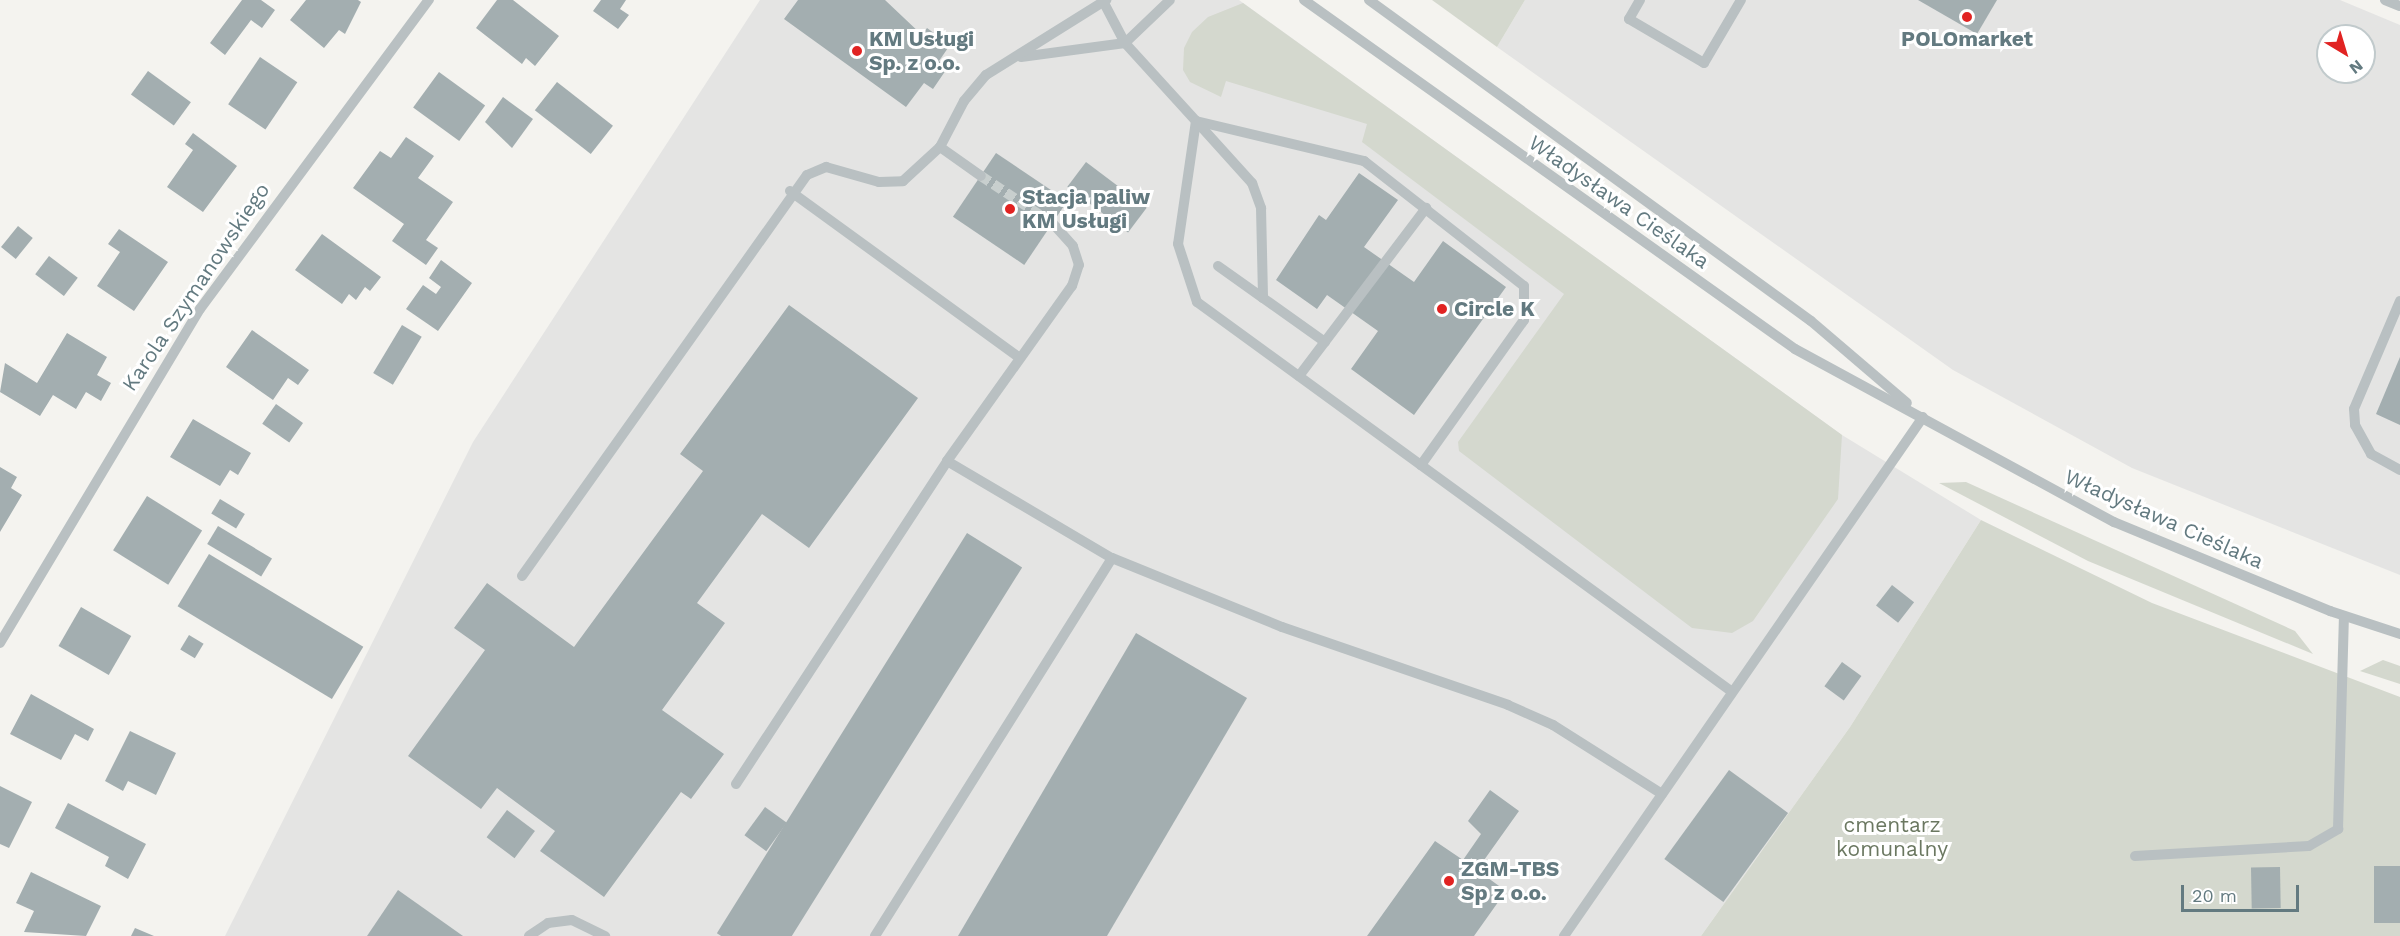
<!DOCTYPE html>
<meta charset="utf-8">
<style>
body{margin:0}
#map{position:relative;width:2400px;height:936px;overflow:hidden;background:#f4f3ef;font-family:"Work Sans",sans-serif}
div>[style]{position:absolute}
.built>*{inset:0;background:#e4e4e3}
.green>*{inset:0;background:#d4d8ce}
.building>*{inset:0;background:#a3aeb0;transform-origin:0 0}
.minor-tunnel>*{height:10px;margin-top:-5px;transform-origin:0;background:repeating-linear-gradient(90deg,#c8cfce 0 10px,transparent 0 15px)}
.minor>*{height:10px;margin:-5px;padding:0 5px;transform-origin:5px;border-radius:5px;background:#b9c0c2}
.dots>*{width:16px;height:16px;translate:-50% -50%;box-sizing:border-box;border:3px solid #fff;border-radius:50%}
span{translate:-50% -50%;white-space:nowrap;text-align:center;line-height:1.15;-webkit-text-stroke:6px #fff;paint-order:stroke}
.poi-label{font-size:21px;color:#637a80;font-weight:700}
.left{translate:0 -50%;text-align:left}
.street-label{font-size:21px;color:#637a80}
.park-label{font-size:21px;color:#6b7861}
.north{position:absolute;left:2316px;top:24px;width:60px;height:60px;box-sizing:border-box;background:#fff;border:2px solid #c1cacc;border-radius:50%;rotate:142deg;font-size:16px;font-weight:700;line-height:24px;text-align:center;color:#637a80}
.north::after{content:'';display:block;margin:auto;width:21px;height:27px;background:#e12322;clip-path:polygon(50% 0,100% 100%,50% 72%,0 100%)}
.scale{position:absolute;left:2181px;top:885px;width:118px;height:27px;box-sizing:border-box;border:3px solid #637a80;border-top:0;padding-left:8px;font-size:18px;line-height:21px;white-space:nowrap;color:#637a80;-webkit-text-stroke:4px #fff;paint-order:stroke}
</style>
<div id="map">
<div class="built">
<div style="clip-path:polygon(760px 0,1239px 0,1842px 435px,1981px 520px,1850px 727px,1701px 936px,225px 936px,473px 442px)"></div>
<div style="clip-path:polygon(evenodd,1525px 0,2340px 0,2400px 25px,2400px 575px,2132px 468px,1953px 370px,1497px 47px,1525px 0,2328px 36px,2364px 36px,2364px 72px,2328px 72px,2328px 36px)"></div>
</div>
<div class="green">
<div style="clip-path:polygon(1432px 0,1525px 0,1497px 47px)"></div>
<div style="clip-path:polygon(1243px 3px,1842px 435px,1838px 499px,1753px 621px,1732px 633px,1692px 628px,1459px 451px,1458px 442px,1564px 294px,1362px 142px,1367px 124px,1226px 81px,1221px 97px,1190px 82px,1183px 70px,1184px 48px,1192px 32px,1208px 17px)"></div>
<div style="clip-path:polygon(1966px 482px,2295px 631px,2313px 654px,2088px 561px,1939px 483px)"></div>
<div style="clip-path:polygon(1981px 520px,2152px 603px,2400px 697px,2400px 936px,1701px 936px,1850px 727px)"></div>
<div style="clip-path:polygon(2383px 660px,2400px 666px,2400px 684px,2360px 671px)"></div>
</div>
<div class="building">
<div style="clip-path:polygon(242px 0,261px 0,275px 10px,262px 28px,251px 20px,225px 55px,210px 43px)"></div>
<div style="clip-path:polygon(306px 0,358px 0,361px 2px,345px 34px,339px 30px,324px 48px,290px 20px)"></div>
<div style="clip-path:polygon(497px 0,513px 0,559px 36px,535px 66px,526px 58px,522px 64px,476px 28px)"></div>
<div style="clip-path:polygon(601px 0,626px 0,620px 9px,629px 15px,618px 29px,593px 11px)"></div>
<div style="clip-path:polygon(798px 0,885px 0,922px 35px,927px 28px,950px 45px,939px 61px,948px 67px,933px 89px,924px 83px,906px 107px,784px 19px)"></div>
<div style="clip-path:polygon(1918px 0,1997px 0,1977px 34px)"></div>
<div style="left:260px;top:57px;width:45px;height:57px;rotate:34deg"></div>
<div style="left:148px;top:71px;width:53px;height:29px;rotate:36deg"></div>
<div style="left:439px;top:72px;width:57px;height:44px;rotate:36deg"></div>
<div style="left:557px;top:82px;width:71px;height:36px;rotate:38deg"></div>
<div style="clip-path:polygon(503px 97px,533px 119px,512px 148px,485px 122px)"></div>
<div style="clip-path:polygon(193px 133px,237px 166px,203px 212px,167px 187px,193px 150px,185px 144px)"></div>
<div style="clip-path:polygon(406px 137px,434px 156px,418px 178px,453px 202px,426px 240px,438px 248px,426px 265px,392px 241px,404px 224px,353px 188px,380px 151px,391px 158px)"></div>
<div style="left:996px;top:153px;width:86px;height:77px;rotate:34deg"></div>
<div style="left:1086px;top:162px;width:76px;height:31px;rotate:37deg"></div>
<div style="clip-path:polygon(1359px 173px,1398px 200px,1364px 247px,1414px 282px,1443px 241px,1506px 287px,1414px 415px,1351px 369px,1378px 331px,1327px 295px,1317px 309px,1276px 280px,1319px 215px,1326px 220px)"></div>
<div style="left:18px;top:226px;width:19px;height:27px;rotate:39deg"></div>
<div style="clip-path:polygon(119px 229px,168px 262px,134px 311px,97px 286px,120px 252px,108px 244px)"></div>
<div style="clip-path:polygon(322px 234px,381px 277px,370px 291px,365px 287px,356px 300px,349px 294px,342px 304px,295px 270px)"></div>
<div style="left:49px;top:256px;width:36px;height:23px;rotate:37deg"></div>
<div style="clip-path:polygon(441px 260px,472px 283px,438px 331px,406px 309px,423px 285px,436px 294px,441px 287px,429px 278px)"></div>
<div style="clip-path:polygon(789px 305px,918px 398px,809px 548px,762px 514px,697px 603px,725px 623px,662px 710px,724px 754px,691px 799px,681px 792px,604px 897px,540px 851px,555px 831px,497px 788px,481px 809px,408px 756px,485px 650px,454px 628px,487px 583px,574px 647px,703px 471px,680px 454px)"></div>
<div style="left:402px;top:325px;width:23px;height:56px;rotate:31deg"></div>
<div style="clip-path:polygon(252px 330px,309px 370px,298px 385px,288px 378px,273px 400px,226px 367px)"></div>
<div style="clip-path:polygon(67px 333px,107px 357px,97px 375px,111px 383px,101px 401px,86px 392px,76px 409px,53px 395px,40px 416px,0 392px,5px 363px,37px 383px)"></div>
<div style="clip-path:polygon(2400px 357px,2400px 425px,2376px 414px)"></div>
<div style="left:276px;top:404px;width:33px;height:24px;rotate:35deg"></div>
<div style="clip-path:polygon(193px 419px,251px 453px,238px 475px,230px 470px,220px 486px,170px 457px)"></div>
<div style="clip-path:polygon(0 467px,17px 477px,11px 488px,22px 495px,0 532px)"></div>
<div style="left:147px;top:496px;width:65px;height:64px;rotate:32deg"></div>
<div style="left:220px;top:499px;width:29px;height:17px;rotate:31deg"></div>
<div style="left:218px;top:526px;width:63px;height:21px;rotate:31deg"></div>
<div style="left:967px;top:533px;width:65px;height:472px;rotate:32deg"></div>
<div style="left:209px;top:554px;width:180px;height:61px;rotate:31deg"></div>
<div style="left:1892px;top:585px;width:28px;height:26px;rotate:38deg"></div>
<div style="left:81px;top:607px;width:58px;height:45px;rotate:30deg"></div>
<div style="clip-path:polygon(1136px 633px,1247px 698px,1107px 936px,958px 936px)"></div>
<div style="left:189px;top:635px;width:17px;height:17px;rotate:31deg"></div>
<div style="left:1842px;top:662px;width:24px;height:30px;rotate:36deg"></div>
<div style="clip-path:polygon(31px 694px,94px 729px,88px 741px,75px 734px,61px 760px,10px 734px)"></div>
<div style="clip-path:polygon(130px 731px,176px 753px,156px 795px,128px 781px,123px 791px,105px 781px)"></div>
<div style="left:1729px;top:770px;width:73px;height:110px;rotate:36deg"></div>
<div style="clip-path:polygon(0 786px,32px 802px,9px 848px,0 844px)"></div>
<div style="clip-path:polygon(1490px 790px,1519px 811px,1477px 870px,1506px 891px,1474px 936px,1367px 936px,1435px 841px,1463px 860px,1481px 834px,1468px 821px)"></div>
<div style="clip-path:polygon(68px 803px,146px 844px,128px 879px,105px 866px,109px 857px,55px 828px)"></div>
<div style="left:765px;top:807px;width:27px;height:35px;rotate:36deg"></div>
<div style="left:507px;top:810px;width:35px;height:34px;rotate:37deg"></div>
<div style="left:2374px;top:866px;width:26px;height:57px"></div>
<div style="left:2280px;top:867px;width:41px;height:29px;rotate:89deg"></div>
<div style="clip-path:polygon(31px 872px,101px 906px,86px 936px,24px 932px,34px 911px,16px 903px)"></div>
<div style="clip-path:polygon(398px 890px,463px 936px,367px 936px)"></div>
<div style="clip-path:polygon(135px 928px,154px 936px,131px 936px)"></div>
</div>
<div class="minor-tunnel">
<div style="left:981px;top:176px;width:85px;rotate:33.5deg"></div>
</div>
<div class="minor">
<div style="left:1304px;top:0;width:602px;rotate:35.4deg"></div>
<div style="left:1795px;top:349px;width:363px;rotate:28.5deg"></div>
<div style="left:2114px;top:522px;width:234px;rotate:22.4deg"></div>
<div style="left:2330px;top:611px;width:74px;rotate:18.2deg"></div>
<div style="left:1369px;top:0;width:546px;rotate:35.99deg"></div>
<div style="left:1811px;top:321px;width:126px;rotate:40.5deg"></div>
<div style="left:1640px;top:0;width:22px;rotate:120deg"></div>
<div style="left:1629px;top:19px;width:87px;rotate:30.4deg"></div>
<div style="left:1704px;top:63px;width:73px;rotate:-59.6deg"></div>
<div style="left:2385px;top:0;width:16px;rotate:22deg"></div>
<div style="left:1104px;top:3px;width:45px;rotate:62.3deg"></div>
<div style="left:1125px;top:43px;width:105px;rotate:47.7deg"></div>
<div style="left:1196px;top:121px;width:124px;rotate:98.3deg"></div>
<div style="left:1178px;top:244px;width:61px;rotate:71.9deg"></div>
<div style="left:1197px;top:302px;width:661px;rotate:36.07deg"></div>
<div style="left:1021px;top:57px;width:105px;rotate:-7.7deg"></div>
<div style="left:1125px;top:43px;width:62px;rotate:-43.7deg"></div>
<div style="left:1196px;top:121px;width:173px;rotate:13.4deg"></div>
<div style="left:1364px;top:161px;width:203px;rotate:38deg"></div>
<div style="left:1524px;top:286px;width:34px;rotate:90deg"></div>
<div style="left:1524px;top:320px;width:178px;rotate:125.4deg"></div>
<div style="left:1196px;top:121px;width:84px;rotate:47.9deg"></div>
<div style="left:1252px;top:183px;width:27px;rotate:70deg"></div>
<div style="left:1261px;top:208px;width:90px;rotate:88.7deg"></div>
<div style="left:1263px;top:298px;width:76px;rotate:35.4deg"></div>
<div style="left:940px;top:147px;width:50px;rotate:35.3deg"></div>
<div style="left:790px;top:191px;width:284px;rotate:36deg"></div>
<div style="left:1218px;top:266px;width:55px;rotate:35.4deg"></div>
<div style="left:2400px;top:301px;width:117px;rotate:113.1deg"></div>
<div style="left:2354px;top:409px;width:16px;rotate:86deg"></div>
<div style="left:2355px;top:425px;width:33px;rotate:61deg"></div>
<div style="left:2371px;top:454px;width:33px;rotate:29deg"></div>
<div style="left:1299px;top:376px;width:211px;rotate:-52.9deg"></div>
<div style="left:947px;top:461px;width:191px;rotate:30.5deg"></div>
<div style="left:1112px;top:558px;width:183px;rotate:22.1deg"></div>
<div style="left:1282px;top:627px;width:239px;rotate:19deg"></div>
<div style="left:1508px;top:705px;width:49px;rotate:24deg"></div>
<div style="left:1553px;top:725px;width:129px;rotate:32.3deg"></div>
<div style="left:522px;top:576px;width:492px;rotate:-54.6deg"></div>
<div style="left:807px;top:175px;width:21px;rotate:-23deg"></div>
<div style="left:826px;top:167px;width:55px;rotate:15.8deg"></div>
<div style="left:879px;top:182px;width:24px;rotate:-2deg"></div>
<div style="left:903px;top:181px;width:50px;rotate:-42.6deg"></div>
<div style="left:940px;top:147px;width:52px;rotate:-62.4deg"></div>
<div style="left:964px;top:101px;width:34px;rotate:-50deg"></div>
<div style="left:986px;top:75px;width:142px;rotate:-32deg"></div>
<div style="left:0;top:643px;width:389px;rotate:-59.1deg"></div>
<div style="left:200px;top:309px;width:385px;rotate:-53.5deg"></div>
<div style="left:736px;top:784px;width:386px;rotate:-56.8deg"></div>
<div style="left:947px;top:461px;width:215px;rotate:-54.5deg"></div>
<div style="left:1072px;top:286px;width:22px;rotate:-72deg"></div>
<div style="left:1079px;top:265px;width:20px;rotate:-108deg"></div>
<div style="left:1073px;top:246px;width:31px;rotate:-132deg"></div>
<div style="left:2135px;top:856px;width:174px;rotate:-3.3deg"></div>
<div style="left:2309px;top:846px;width:34px;rotate:-30deg"></div>
<div style="left:2338px;top:829px;width:213px;rotate:-88.4deg"></div>
<div style="left:529px;top:936px;width:23px;rotate:-34deg"></div>
<div style="left:548px;top:923px;width:24px;rotate:-7deg"></div>
<div style="left:572px;top:920px;width:37px;rotate:26deg"></div>
<div style="left:875px;top:936px;width:446px;rotate:-57.9deg"></div>
<div style="left:1564px;top:936px;width:631px;rotate:-55.33deg"></div>
</div>
<div class="dots">
<div style="left:1967px;top:17px;background:#e12322"></div>
<div style="left:857px;top:51px;background:#e12322"></div>
<div style="left:1010px;top:209px;background:#e12322"></div>
<div style="left:1442px;top:309px;background:#e12322"></div>
<div style="left:1449px;top:881px;background:#e12322"></div>
</div>
<div class="poi-label">
<span class="left" style="left:869px;top:51px">KM Usługi<br>Sp. z o.o.</span>
<span style="left:1967px;top:39px">POLOmarket</span>
<span class="left" style="left:1022px;top:209px">Stacja paliw<br>KM Usługi</span>
<span class="left" style="left:1454px;top:309px">Circle K</span>
<span class="left" style="left:1461px;top:881px">ZGM-TBS<br>Sp z o.o.</span>
</div>
<div class="street-label">
<span style="left:1619px;top:202px;rotate:35deg">Władysława Cieślaka</span>
<span style="left:196px;top:287px;rotate:-56deg">Karola Szymanowskiego</span>
<span style="left:2164px;top:519px;rotate:24deg">Władysława Cieślaka</span>
</div>
<div class="park-label">
<span style="left:1892px;top:837px">cmentarz<br>komunalny</span>
</div>
<div class="north">N</div>
<div class="scale">20 m</div>
</div>
